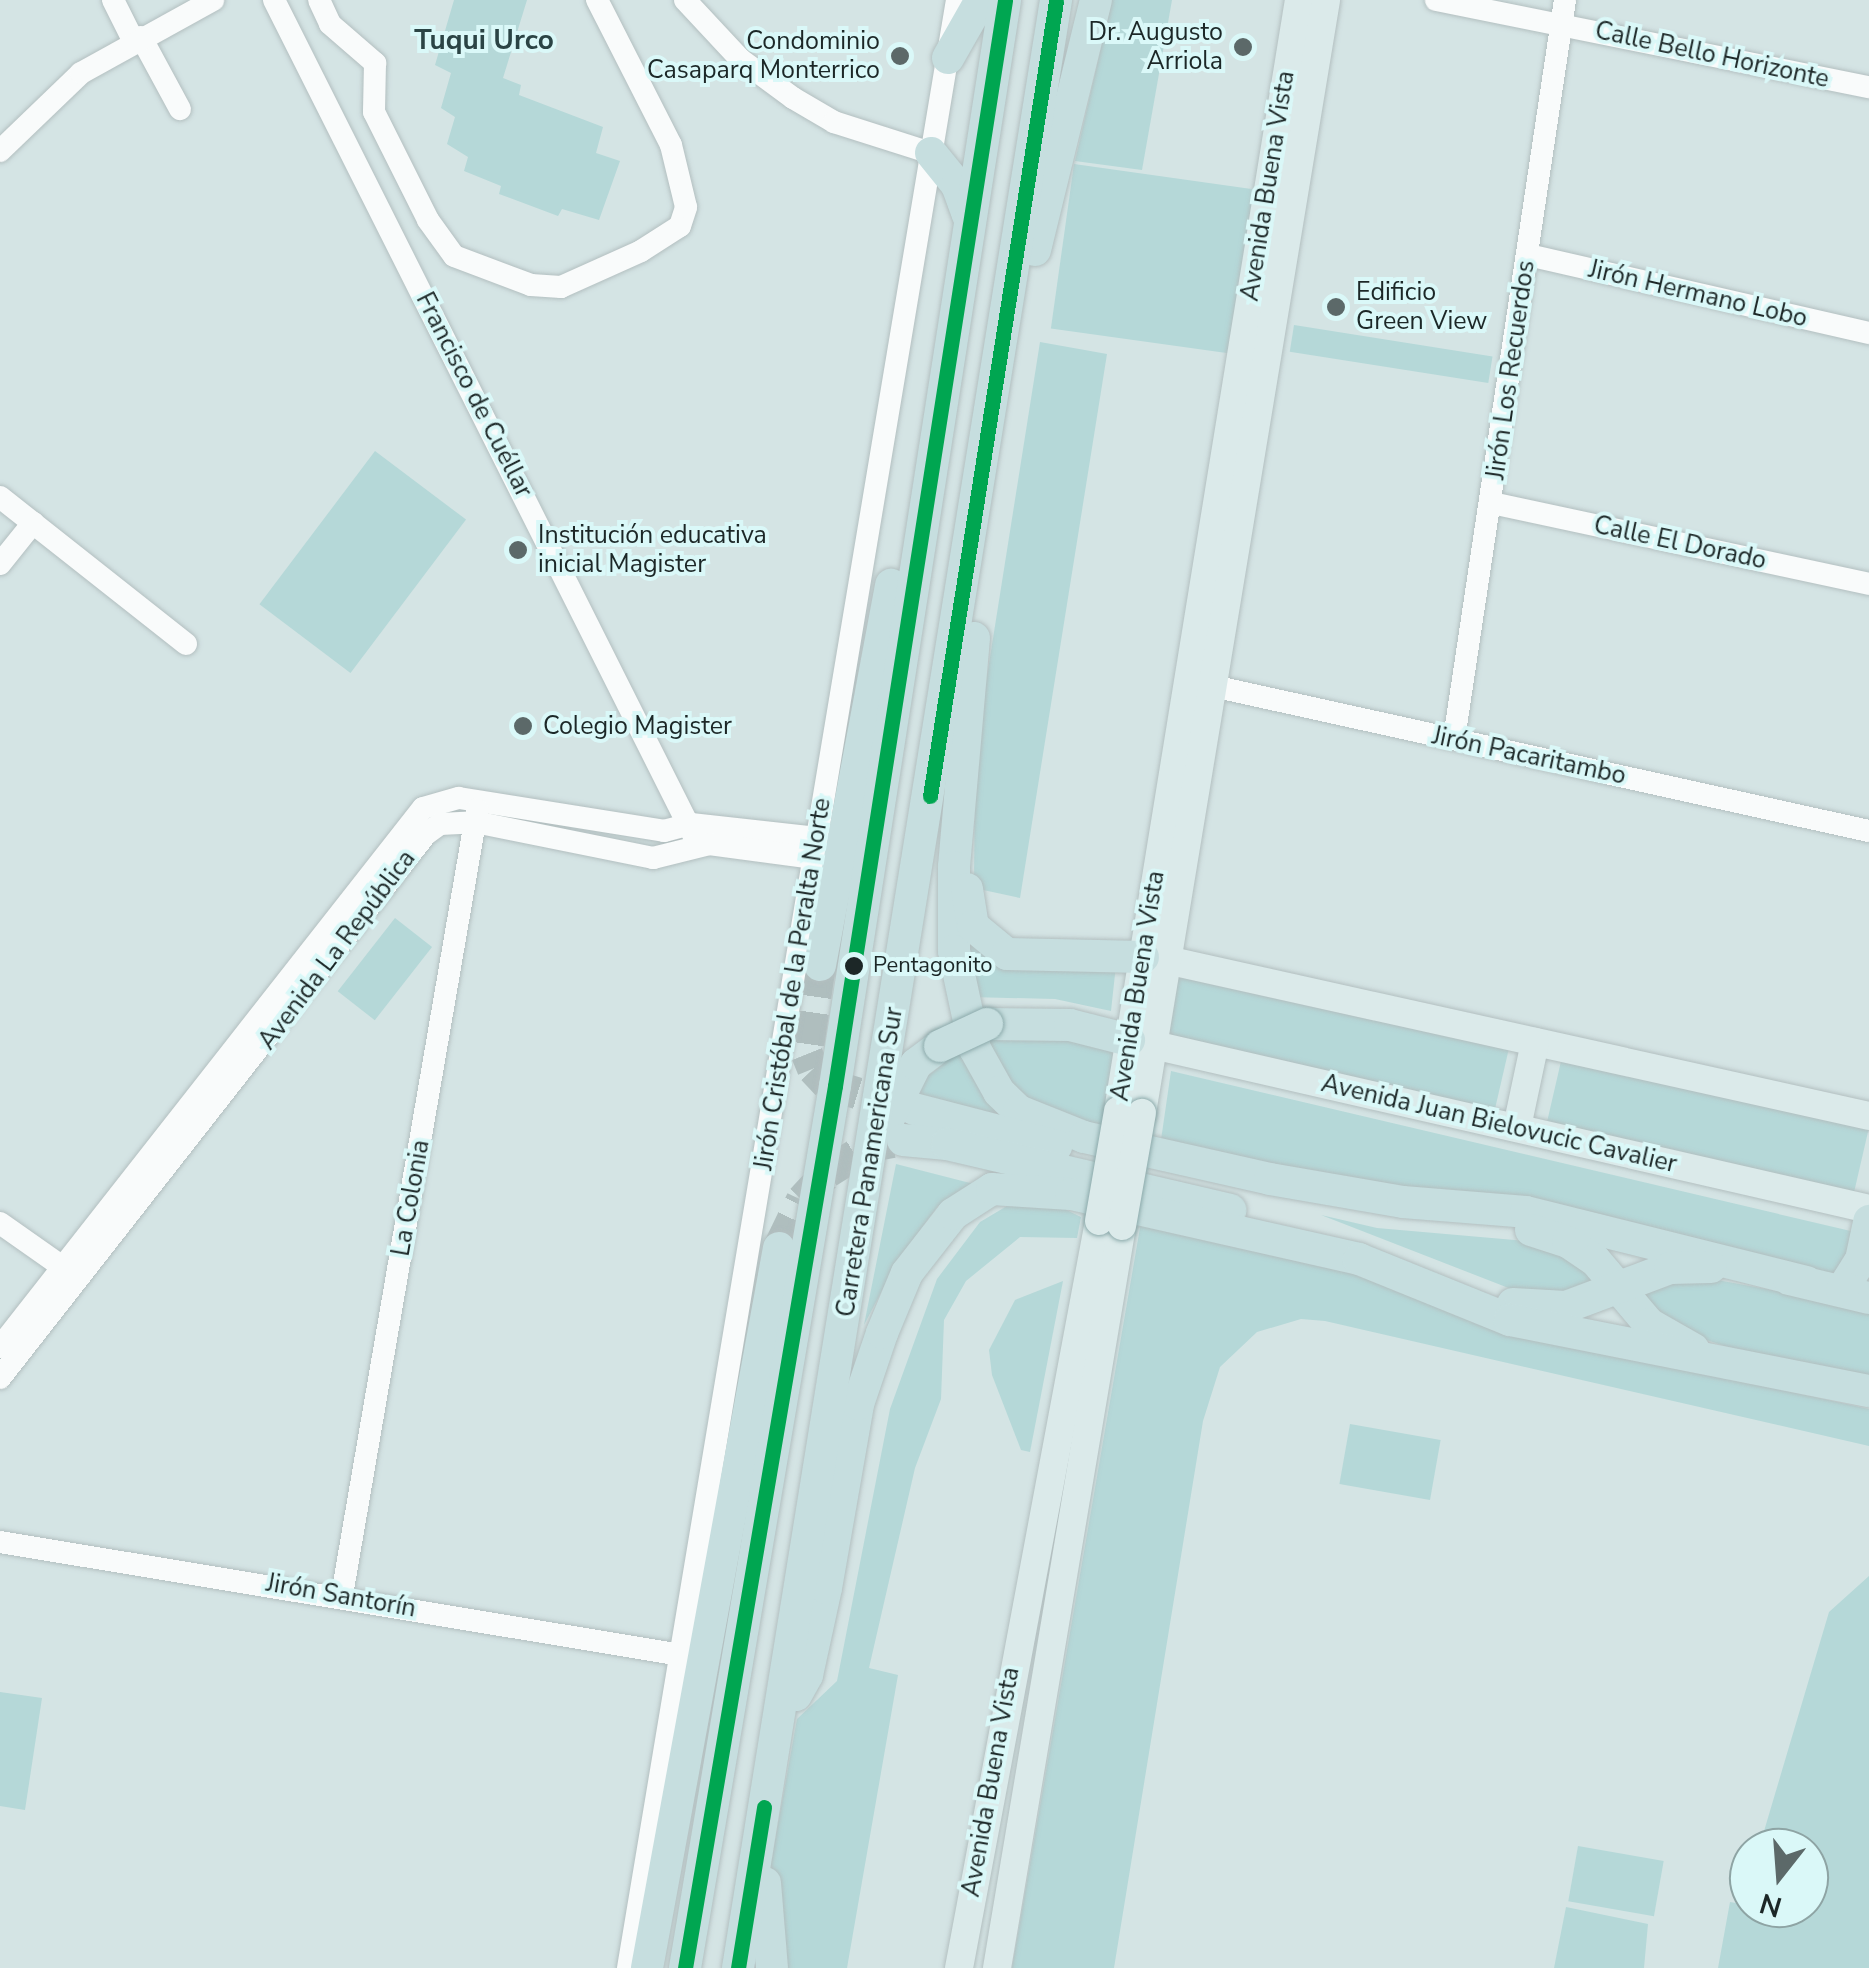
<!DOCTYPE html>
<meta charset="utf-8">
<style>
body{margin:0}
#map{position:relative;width:1869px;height:1968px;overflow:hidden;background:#d4e4e4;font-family:"Nunito Sans",sans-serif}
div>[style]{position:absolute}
.green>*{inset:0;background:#b5d8d8;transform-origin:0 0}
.highway-tunnel>*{height:32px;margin-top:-16px;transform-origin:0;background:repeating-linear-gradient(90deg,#afbebe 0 32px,transparent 0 48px)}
.roads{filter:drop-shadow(0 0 2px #b3bfc0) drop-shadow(0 0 2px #b3bfc0)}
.minor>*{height:22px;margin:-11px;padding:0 11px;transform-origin:11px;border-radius:11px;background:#f9fbfb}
.major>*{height:28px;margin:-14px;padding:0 14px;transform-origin:14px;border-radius:14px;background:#dbeaea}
.highway>*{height:32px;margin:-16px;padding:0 16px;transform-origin:16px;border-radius:16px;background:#c6dedf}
.bridges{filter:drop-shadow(0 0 2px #8caaab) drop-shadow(0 0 2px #8caaab)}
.major-bridge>*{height:28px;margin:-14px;padding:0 14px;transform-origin:14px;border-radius:14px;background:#dbeaea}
.highway-bridge>*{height:32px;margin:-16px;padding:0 16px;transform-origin:16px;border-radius:16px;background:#c6dedf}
.bus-1>*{height:15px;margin:-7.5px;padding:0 7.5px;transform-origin:7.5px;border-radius:7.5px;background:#00a651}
.dots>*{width:28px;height:28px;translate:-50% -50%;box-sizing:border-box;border:5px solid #daf8f8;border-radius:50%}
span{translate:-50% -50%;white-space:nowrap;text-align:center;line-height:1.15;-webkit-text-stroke:8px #daf8f8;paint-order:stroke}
.bus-label{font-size:22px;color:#1c2727}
.left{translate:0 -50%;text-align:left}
.poi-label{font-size:25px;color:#1c2727}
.right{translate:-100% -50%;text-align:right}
.street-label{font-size:25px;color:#1c2727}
.neighbourhood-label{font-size:28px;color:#2b4445;font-weight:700}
.north{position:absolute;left:1729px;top:1828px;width:100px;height:100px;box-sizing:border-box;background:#daf8f8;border:2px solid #8ea4a4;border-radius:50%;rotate:197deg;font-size:28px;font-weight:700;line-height:40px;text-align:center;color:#1c2727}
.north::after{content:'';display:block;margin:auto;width:35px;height:45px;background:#5c6969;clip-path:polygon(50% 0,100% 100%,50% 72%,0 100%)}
</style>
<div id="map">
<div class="green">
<div style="clip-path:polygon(454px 0,527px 0,503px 78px,521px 85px,519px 95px,603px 127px,596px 153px,620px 161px,599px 220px,562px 209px,558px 216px,499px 194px,501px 186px,464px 171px,468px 157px,447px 144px,455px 117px,441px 108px,451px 73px,435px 65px)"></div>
<div style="clip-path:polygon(1112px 0,1172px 0,1142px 170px,1075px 161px)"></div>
<div style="left:1074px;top:164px;width:181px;height:166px;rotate:8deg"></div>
<div style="left:1294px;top:325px;width:201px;height:27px;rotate:9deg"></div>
<div style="clip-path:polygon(1040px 342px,1107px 354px,1020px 898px,974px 888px,975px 752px)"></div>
<div style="left:375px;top:451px;width:114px;height:192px;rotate:37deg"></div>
<div style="left:395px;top:918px;width:47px;height:93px;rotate:38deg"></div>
<div style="clip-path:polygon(961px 940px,1116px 965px,1111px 1011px,1055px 999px,970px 997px)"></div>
<div style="left:1175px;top:970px;width:343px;height:68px;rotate:13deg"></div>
<div style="clip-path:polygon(1050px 1032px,1123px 1046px,1111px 1127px,1054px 1116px,1008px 1084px,982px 1040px)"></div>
<div style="clip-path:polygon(962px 1049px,1027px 1125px,916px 1097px,920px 1082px)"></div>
<div style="left:1562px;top:1057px;width:315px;height:70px;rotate:13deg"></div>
<div style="clip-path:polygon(1171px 1071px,1855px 1232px,1845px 1278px,1364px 1190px,1161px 1140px)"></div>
<div style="clip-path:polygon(896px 1164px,974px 1184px,938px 1206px,898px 1260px,864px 1325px)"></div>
<div style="clip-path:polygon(1012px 1203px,1052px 1203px,1081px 1217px,1077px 1238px,1020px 1237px,966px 1281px,944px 1320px,941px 1399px,915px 1468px,869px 1668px,898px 1675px,847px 1968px,779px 1968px,771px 1863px,797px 1719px,837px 1681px,890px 1409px,937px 1279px,980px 1222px)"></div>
<div style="clip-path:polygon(1321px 1215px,1377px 1228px,1527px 1241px,1553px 1247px,1593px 1273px,1588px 1290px,1524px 1294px)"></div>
<div style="clip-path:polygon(1141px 1222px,1370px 1273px,1493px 1326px,1869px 1409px,1869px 1446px,1325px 1321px,1301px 1319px,1257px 1332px,1220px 1367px,1203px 1421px,1114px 1968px,1012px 1968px)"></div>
<div style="clip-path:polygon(1690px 1275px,1869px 1308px,1869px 1376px,1772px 1362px,1677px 1330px,1637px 1287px)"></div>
<div style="clip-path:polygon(1063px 1281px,1030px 1452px,1021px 1450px,992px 1375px,989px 1350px,1015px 1300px)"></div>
<div style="left:1350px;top:1424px;width:92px;height:61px;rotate:10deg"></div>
<div style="clip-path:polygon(1869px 1576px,1869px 1968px,1718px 1968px,1730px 1902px,1742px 1904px,1749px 1881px,1749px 1908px,1809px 1908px,1809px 1848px,1759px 1848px,1829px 1612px)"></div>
<div style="clip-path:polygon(0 1692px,42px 1698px,25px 1810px,0 1806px)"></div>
<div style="left:1578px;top:1846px;width:87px;height:56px;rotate:10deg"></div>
<div style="clip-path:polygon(1566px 1907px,1648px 1924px,1644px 1968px,1554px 1968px)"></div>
</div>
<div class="highway-tunnel">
<div style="left:820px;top:965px;width:90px;rotate:98.3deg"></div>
<div style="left:807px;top:1054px;width:16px;rotate:68deg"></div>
<div style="left:813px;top:1069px;width:21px;rotate:47deg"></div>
<div style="left:827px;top:1084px;width:78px;rotate:17deg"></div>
<div style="left:779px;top:1248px;width:53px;rotate:-64.4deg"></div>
<div style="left:802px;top:1200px;width:38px;rotate:-47deg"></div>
<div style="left:828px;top:1172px;width:49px;rotate:-31.8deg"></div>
<div style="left:870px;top:1146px;width:23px;rotate:-10deg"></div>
</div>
<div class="roads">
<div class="minor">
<div style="left:113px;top:0;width:45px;rotate:63.4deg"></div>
<div style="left:274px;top:0;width:938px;rotate:63.33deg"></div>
<div style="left:319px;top:0;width:26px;rotate:65deg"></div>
<div style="left:330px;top:24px;width:60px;rotate:40.9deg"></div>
<div style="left:375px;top:63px;width:49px;rotate:91.2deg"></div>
<div style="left:374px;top:112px;width:121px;rotate:63.4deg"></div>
<div style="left:428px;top:220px;width:44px;rotate:54.2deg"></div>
<div style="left:454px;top:256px;width:82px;rotate:20.6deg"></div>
<div style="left:531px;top:285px;width:30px;rotate:4deg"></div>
<div style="left:561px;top:287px;width:88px;rotate:-24.2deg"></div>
<div style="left:641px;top:251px;width:46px;rotate:-32.7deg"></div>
<div style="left:680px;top:226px;width:20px;rotate:-72deg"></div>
<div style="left:686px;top:207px;width:64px;rotate:-103.6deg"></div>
<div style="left:671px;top:145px;width:163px;rotate:-117deg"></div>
<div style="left:685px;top:0;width:81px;rotate:47deg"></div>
<div style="left:740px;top:59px;width:66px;rotate:36.3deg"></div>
<div style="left:793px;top:98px;width:48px;rotate:30.3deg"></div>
<div style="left:834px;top:122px;width:102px;rotate:17.7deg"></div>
<div style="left:1436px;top:0;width:442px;rotate:11.4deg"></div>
<div style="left:141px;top:37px;width:82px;rotate:61.6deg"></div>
<div style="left:0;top:151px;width:112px;rotate:-43.9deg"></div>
<div style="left:81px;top:73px;width:151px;rotate:-28.9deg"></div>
<div style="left:1528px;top:255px;width:350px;rotate:12.9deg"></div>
<div style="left:0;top:497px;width:237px;rotate:38.3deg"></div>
<div style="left:1492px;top:503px;width:386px;rotate:12.1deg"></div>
<div style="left:0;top:564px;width:53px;rotate:-51.2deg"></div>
<div style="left:1199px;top:683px;width:686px;rotate:12.46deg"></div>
<div style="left:1454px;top:739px;width:747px;rotate:-81.46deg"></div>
<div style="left:0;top:1223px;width:90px;rotate:35.1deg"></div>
<div style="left:0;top:1347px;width:685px;rotate:-51.88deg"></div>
<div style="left:423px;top:808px;width:37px;rotate:-16deg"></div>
<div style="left:459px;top:798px;width:208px;rotate:9.1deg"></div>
<div style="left:664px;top:831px;width:28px;rotate:-15deg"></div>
<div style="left:691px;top:824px;width:127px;rotate:6.3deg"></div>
<div style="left:0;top:1378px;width:691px;rotate:-51.94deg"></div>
<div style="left:426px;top:834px;width:17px;rotate:-36deg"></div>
<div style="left:440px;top:824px;width:35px;rotate:-3deg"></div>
<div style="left:475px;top:822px;width:182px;rotate:11.4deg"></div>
<div style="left:653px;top:858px;width:58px;rotate:-14deg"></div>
<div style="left:709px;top:844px;width:106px;rotate:7.6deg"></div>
<div style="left:0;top:1542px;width:690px;rotate:9.42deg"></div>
<div style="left:342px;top:1595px;width:797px;rotate:-80.24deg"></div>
<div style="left:628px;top:1968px;width:1995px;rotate:-80.51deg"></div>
</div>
<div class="major">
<div style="left:1153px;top:957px;width:733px;rotate:12.52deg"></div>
<div style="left:1136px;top:1041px;width:752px;rotate:12.91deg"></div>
<div style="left:1118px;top:1111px;width:1126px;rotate:-80.75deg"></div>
<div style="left:1142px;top:1113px;width:1128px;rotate:-80.61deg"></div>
<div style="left:1517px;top:1127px;width:87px;rotate:-78deg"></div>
<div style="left:959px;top:1968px;width:760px;rotate:-79.38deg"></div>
<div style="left:997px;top:1968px;width:752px;rotate:-80.44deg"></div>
</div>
<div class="highway">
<div style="left:948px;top:58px;width:67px;rotate:-60.4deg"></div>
<div style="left:931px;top:153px;width:41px;rotate:50.9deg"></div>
<div style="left:957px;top:185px;width:33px;rotate:70deg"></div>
<div style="left:1035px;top:250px;width:257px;rotate:-76.3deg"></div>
<div style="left:974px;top:638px;width:230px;rotate:95deg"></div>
<div style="left:954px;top:867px;width:84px;rotate:90deg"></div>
<div style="left:954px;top:951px;width:100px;rotate:77.9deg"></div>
<div style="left:975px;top:1049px;width:49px;rotate:60.8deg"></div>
<div style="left:999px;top:1092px;width:28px;rotate:44deg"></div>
<div style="left:1019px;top:1111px;width:70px;rotate:21.8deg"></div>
<div style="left:1084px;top:1137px;width:191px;rotate:12.7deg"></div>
<div style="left:1270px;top:1179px;width:135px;rotate:9.8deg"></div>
<div style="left:1403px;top:1202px;width:123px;rotate:4.6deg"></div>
<div style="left:1526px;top:1212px;width:289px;rotate:14deg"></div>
<div style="left:967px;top:889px;width:37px;rotate:81deg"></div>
<div style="left:973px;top:926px;width:44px;rotate:39.5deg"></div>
<div style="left:1007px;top:954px;width:136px;rotate:1.3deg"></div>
<div style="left:820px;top:965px;width:387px;rotate:-79.4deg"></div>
<div style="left:987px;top:1024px;width:83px;rotate:0.7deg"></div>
<div style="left:1070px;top:1025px;width:61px;rotate:14.3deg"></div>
<div style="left:914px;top:1109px;width:147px;rotate:14.6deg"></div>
<div style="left:890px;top:1116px;width:58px;rotate:-63.4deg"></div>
<div style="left:916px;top:1064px;width:30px;rotate:-37deg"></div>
<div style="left:903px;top:1140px;width:44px;rotate:5.2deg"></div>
<div style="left:947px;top:1144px;width:291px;rotate:13.1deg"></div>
<div style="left:1531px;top:1230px;width:39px;rotate:18deg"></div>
<div style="left:1568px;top:1242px;width:32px;rotate:34deg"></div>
<div style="left:1595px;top:1260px;width:84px;rotate:49.8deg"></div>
<div style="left:1649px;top:1324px;width:51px;rotate:29.6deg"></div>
<div style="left:1789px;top:1279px;width:82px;rotate:13.4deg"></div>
<div style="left:1842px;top:1290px;width:36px;rotate:-58deg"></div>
<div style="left:1861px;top:1260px;width:40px;rotate:-78deg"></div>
<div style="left:1513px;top:1304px;width:53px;rotate:3.2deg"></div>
<div style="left:1566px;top:1307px;width:111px;rotate:-20.6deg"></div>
<div style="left:1670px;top:1268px;width:41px;rotate:-1.4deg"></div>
<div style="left:796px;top:1695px;width:23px;rotate:-61deg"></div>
<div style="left:807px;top:1675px;width:89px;rotate:-77.7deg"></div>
<div style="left:826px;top:1588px;width:187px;rotate:-80.1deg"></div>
<div style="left:858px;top:1404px;width:75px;rotate:-71.3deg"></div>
<div style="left:882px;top:1333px;width:65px;rotate:-67.4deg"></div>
<div style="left:907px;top:1273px;width:75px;rotate:-52.1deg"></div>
<div style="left:953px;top:1214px;width:46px;rotate:-32.7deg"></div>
<div style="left:992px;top:1189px;width:79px;rotate:3.6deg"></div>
<div style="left:1071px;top:1194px;width:295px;rotate:12.7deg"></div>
<div style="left:1359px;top:1259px;width:163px;rotate:22deg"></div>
<div style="left:1510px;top:1320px;width:366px;rotate:11.2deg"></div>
<div style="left:765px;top:1883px;width:85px;rotate:85.3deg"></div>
<div style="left:647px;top:1968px;width:732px;rotate:-79.61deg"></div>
<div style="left:685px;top:1968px;width:895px;rotate:-80.35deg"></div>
<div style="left:835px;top:1086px;width:1099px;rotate:-81.1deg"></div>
<div style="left:738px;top:1968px;width:1994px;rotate:-80.82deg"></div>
</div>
</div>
<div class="bridges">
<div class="major-bridge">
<div style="left:1099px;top:1221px;width:112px;rotate:-80.2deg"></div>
<div style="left:1122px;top:1226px;width:115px;rotate:-80deg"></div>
</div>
<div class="highway-bridge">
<div style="left:940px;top:1046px;width:52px;rotate:-25.1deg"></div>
</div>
</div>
<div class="bus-1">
<div style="left:930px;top:796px;width:805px;rotate:-80.99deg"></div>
<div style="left:685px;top:1968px;width:895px;rotate:-80.35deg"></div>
<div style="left:835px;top:1086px;width:1099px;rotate:-81.1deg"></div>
<div style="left:738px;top:1968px;width:163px;rotate:-80.8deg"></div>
</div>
<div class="dots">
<div style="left:1243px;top:47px;background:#5c6969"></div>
<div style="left:900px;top:56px;background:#5c6969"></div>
<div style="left:1336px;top:307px;background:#5c6969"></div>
<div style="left:518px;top:550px;background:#5c6969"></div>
<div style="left:523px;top:726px;background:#5c6969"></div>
<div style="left:854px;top:966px;background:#1c2727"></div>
</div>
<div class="bus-label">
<span class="left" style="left:873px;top:966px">Pentagonito</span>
</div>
<div class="poi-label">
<span class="right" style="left:1223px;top:47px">Dr. Augusto<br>Arriola</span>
<span class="right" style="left:880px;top:56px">Condominio<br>Casaparq Monterrico</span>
<span class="left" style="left:1356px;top:307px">Edificio<br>Green View</span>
<span class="left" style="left:538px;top:550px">Institución educativa<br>inicial Magister</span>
<span class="left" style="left:543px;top:726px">Colegio Magister</span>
</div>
<div class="street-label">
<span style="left:1712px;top:55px;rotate:12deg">Calle Bello Horizonte</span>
<span style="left:1268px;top:186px;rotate:-81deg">Avenida Buena Vista</span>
<span style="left:1698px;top:294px;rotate:13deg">Jirón Hermano Lobo</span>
<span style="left:1511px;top:370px;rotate:-82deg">Jirón Los Recuerdos</span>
<span style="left:474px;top:395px;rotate:63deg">Francisco de Cuéllar</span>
<span style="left:1680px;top:543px;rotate:12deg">Calle El Dorado</span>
<span style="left:1529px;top:756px;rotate:12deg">Jirón Pacaritambo</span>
<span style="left:337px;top:950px;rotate:-53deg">Avenida La República</span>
<span style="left:793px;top:984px;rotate:-81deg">Jirón Cristóbal de la Peralta Norte</span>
<span style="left:1138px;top:986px;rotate:-81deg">Avenida Buena Vista</span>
<span style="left:1499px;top:1124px;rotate:13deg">Avenida Juan Bielovucic Cavalier</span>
<span style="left:870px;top:1162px;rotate:-81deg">Carretera Panamericana Sur</span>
<span style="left:411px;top:1198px;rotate:-80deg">La Colonia</span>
<span style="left:341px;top:1596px;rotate:10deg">Jirón Santorín</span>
<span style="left:991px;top:1782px;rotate:-80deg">Avenida Buena Vista</span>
</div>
<div class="neighbourhood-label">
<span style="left:484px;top:40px">Tuqui Urco</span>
</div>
<div class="north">N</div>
</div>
